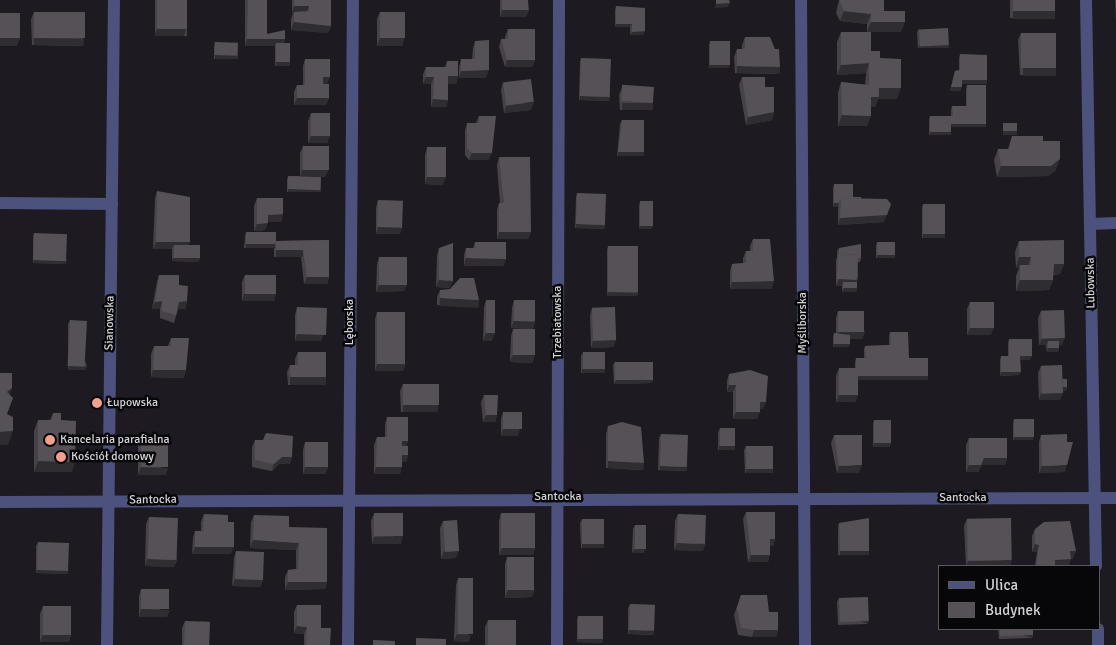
<!DOCTYPE html>
<meta charset="utf-8">
<style>
body{margin:0}
#map{position:relative;width:1116px;height:645px;overflow:hidden;background:#1d1b21;font-family:Signika,sans-serif}
div>[style]{position:absolute}
.minor>*{height:12px;margin:-6px;padding:0 6px;transform-origin:6px;border-radius:6px;background:#4d517d}
.wall>*{inset:0;background:#464248;transform-origin:0 0}
.shaded-wall>*{inset:0;background:#2f2c32;transform-origin:0 0}
.building>*{inset:0;background:#555157;transform-origin:0 0}
.dots>*{width:14px;height:14px;translate:-50% -50%;box-sizing:border-box;border:2px solid #070709;border-radius:50%}
span{translate:-50% -50%;white-space:nowrap;text-align:center;line-height:1.15;-webkit-text-stroke:5px #070709;paint-order:stroke}
.street-label{font-size:12px;color:#d2d1d5}
.poi-label{font-size:12px;color:#d2d1d5}
.left{translate:0 -50%;text-align:left}
.legend{position:absolute;left:938px;top:565px;width:162px;height:65px;box-sizing:border-box;background:#070709;border:1px solid #58585b;margin:0;padding:6px 9px;list-style:none;font-size:15px;color:#d2d1d5}
.legend li{display:flex;align-items:center;gap:10px;height:25px}
.legend b{width:25px;border:1px solid #58585b}
</style>
<div id="map">
<div class="minor">
<div style="left:801px;top:0;width:645px;rotate:89.64deg"></div>
<div style="left:1086px;top:0;width:566px;rotate:88.99deg"></div>
<div style="left:0;top:203px;width:112px;rotate:0.5deg"></div>
<div style="left:1090px;top:224px;width:26px;rotate:-2deg"></div>
<div style="left:0;top:502px;width:1116px;rotate:-0.21deg"></div>
<div style="left:1098px;top:629px;width:16px;rotate:90deg"></div>
<div style="left:107px;top:645px;width:645px;rotate:-89.38deg"></div>
<div style="left:348px;top:645px;width:645px;rotate:-89.56deg"></div>
<div style="left:557px;top:645px;width:645px;rotate:-89.82deg"></div>
</div>
<div class="wall">
<div style="left:155px;top:0;width:32px;height:36px"></div>
<div style="clip-path:polygon(245px 0,267px 0,267px 34px,285px 39px,284px 43px,290px 62px,289px 66px,275px 66px,275px 46px,245px 46px)"></div>
<div style="clip-path:polygon(292px 0,331px 0,331px 26px,328px 33px,291px 30px,291px 19px,293px 13px,292px 13px)"></div>
<div style="clip-path:polygon(500px 0,528px 0,529px 10px,526px 17px,500px 17px)"></div>
<div style="clip-path:polygon(839px 0,884px 0,884px 11px,901px 32px,871px 32px,871px 51px,880px 58px,897px 99px,878px 99px,875px 107px,871px 107px,867px 126px,838px 126px,838px 93px,841px 82px,865px 85px,866px 73px,837px 75px,837px 42px,841px 32px,867px 32px,867px 24px,840px 21px,836px 13px)"></div>
<div style="left:1010px;top:0;width:45px;height:18px"></div>
<div style="clip-path:polygon(1115px 0,1116px 0,1116px 22px)"></div>
<div style="clip-path:polygon(616px 6px,645px 31px,643px 35px,630px 35px,630px 27px,615px 27px,615px 10px)"></div>
<div style="clip-path:polygon(34px 12px,84px 39px,81px 46px,32px 45px,31px 19px)"></div>
<div style="clip-path:polygon(380px 12px,404px 38px,402px 46px,377px 46px,377px 19px)"></div>
<div style="clip-path:polygon(508px 29px,535px 60px,532px 67px,505px 67px,499px 47px,501px 39px,505px 39px,505px 37px)"></div>
<div style="clip-path:polygon(919px 29px,949px 45px,947px 48px,918px 48px,917px 32px)"></div>
<div style="clip-path:polygon(1021px 33px,1054px 75px,1020px 75px,1018px 40px)"></div>
<div style="clip-path:polygon(745px 37px,777px 74px,735px 73px,734px 57px,737px 49px,742px 49px,742px 45px)"></div>
<div style="clip-path:polygon(475px 41px,486px 78px,459px 78px,459px 67px,461px 59px,472px 59px,473px 48px)"></div>
<div style="clip-path:polygon(710px 41px,729px 68px,709px 68px,709px 45px)"></div>
<div style="clip-path:polygon(215px 42px,236px 59px,214px 59px,214px 46px)"></div>
<div style="clip-path:polygon(960px 54px,986px 84px,962px 84px,960px 91px,950px 91px,955px 71px,959px 70px,959px 58px)"></div>
<div style="clip-path:polygon(581px 58px,610px 97px,608px 101px,579px 100px,580px 62px)"></div>
<div style="clip-path:polygon(305px 59px,327px 84px,323px 84px,329px 98px,326px 105px,294px 105px,294px 92px,297px 85px,303px 85px,303px 66px)"></div>
<div style="clip-path:polygon(447px 61px,458px 76px,456px 84px,448px 84px,448px 100px,446px 107px,431px 107px,431px 84px,423px 84px,423px 74px,426px 67px,445px 67px)"></div>
<div style="clip-path:polygon(742px 77px,765px 87px,774px 112px,772px 120px,746px 125px,739px 85px)"></div>
<div style="clip-path:polygon(503px 82px,531px 110px,504px 113px,501px 90px)"></div>
<div style="clip-path:polygon(967px 85px,985px 127px,951px 127px,950px 135px,929px 135px,929px 119px,930px 116px,951px 116px,951px 110px,952px 106px,966px 106px,966px 89px)"></div>
<div style="clip-path:polygon(622px 88px,653px 103px,651px 110px,620px 110px,619px 95px)"></div>
<div style="clip-path:polygon(311px 114px,330px 136px,327px 143px,308px 143px,308px 121px)"></div>
<div style="clip-path:polygon(479px 116px,489px 160px,469px 160px,465px 155px,465px 131px,467px 123px,476px 123px)"></div>
<div style="clip-path:polygon(622px 120px,644px 152px,643px 156px,617px 156px,620px 124px)"></div>
<div style="clip-path:polygon(1012px 136px,1043px 141px,1056px 170px,1048px 176px,997px 177px,994px 160px,998px 149px,1008px 149px)"></div>
<div style="clip-path:polygon(303px 146px,328px 170px,325px 177px,321px 177px,320px 192px,287px 192px,287px 180px,288px 176px,300px 176px,300px 153px)"></div>
<div style="clip-path:polygon(427px 148px,443px 185px,425px 184px,425px 155px)"></div>
<div style="clip-path:polygon(499px 157px,531px 232px,528px 239px,497px 239px,497px 210px,499px 203px,500px 203px,497px 165px)"></div>
<div style="clip-path:polygon(834px 184px,853px 197px,861px 198px,884px 222px,838px 225px,838px 206px,833px 207px,833px 188px)"></div>
<div style="clip-path:polygon(157px 191px,189px 245px,200px 258px,198px 262px,172px 261px,172px 249px,153px 249px,155px 198px)"></div>
<div style="clip-path:polygon(577px 193px,605px 225px,604px 229px,575px 228px,576px 197px)"></div>
<div style="clip-path:polygon(257px 198px,283px 214px,281px 222px,268px 222px,265px 230px,254px 231px,254px 206px)"></div>
<div style="clip-path:polygon(378px 200px,400px 234px,376px 234px,376px 208px)"></div>
<div style="clip-path:polygon(640px 202px,652px 229px,639px 229px,639px 205px)"></div>
<div style="clip-path:polygon(923px 204px,943px 238px,922px 238px,922px 208px)"></div>
<div style="clip-path:polygon(246px 232px,276px 241px,329px 240px,329px 277px,327px 284px,304px 284px,301px 257px,274px 257px,274px 248px,244px 248px,245px 236px)"></div>
<div style="clip-path:polygon(34px 233px,67px 260px,65px 264px,33px 263px,33px 237px)"></div>
<div style="clip-path:polygon(753px 239px,774px 281px,771px 289px,730px 289px,730px 271px,732px 264px,743px 263px,743px 258px,746px 251px,750px 251px,750px 246px)"></div>
<div style="clip-path:polygon(1019px 241px,1064px 264px,1060px 274px,1053px 275px,1053px 280px,1049px 290px,1016px 291px,1016px 276px,1019px 268px,1016px 268px,1015px 252px)"></div>
<div style="clip-path:polygon(475px 242px,506px 259px,503px 266px,464px 266px,464px 255px,466px 248px,473px 248px)"></div>
<div style="clip-path:polygon(877px 242px,895px 255px,894px 258px,876px 258px,876px 246px)"></div>
<div style="clip-path:polygon(608px 246px,638px 293px,637px 296px,607px 296px,607px 250px)"></div>
<div style="clip-path:polygon(439px 248px,450px 288px,436px 287px,437px 255px)"></div>
<div style="clip-path:polygon(839px 248px,861px 258px,860px 262px,858px 262px,858px 278px,857px 282px,857px 288px,856px 292px,842px 292px,842px 286px,836px 286px,836px 261px,837px 256px,837px 251px)"></div>
<div style="clip-path:polygon(379px 257px,407px 284px,404px 291px,376px 292px,377px 264px)"></div>
<div style="clip-path:polygon(159px 275px,179px 285px,187px 301px,185px 309px,178px 309px,174px 323px,160px 318px,160px 309px,152px 309px,157px 282px)"></div>
<div style="clip-path:polygon(245px 275px,274px 301px,242px 301px,242px 282px)"></div>
<div style="clip-path:polygon(440px 290px,479px 300px,476px 307px,437px 305px,437px 297px)"></div>
<div style="clip-path:polygon(486px 300px,492px 341px,483px 341px,484px 307px)"></div>
<div style="clip-path:polygon(514px 300px,535px 322px,533px 329px,511px 328px,512px 308px)"></div>
<div style="clip-path:polygon(970px 302px,991px 335px,967px 335px,967px 309px)"></div>
<div style="clip-path:polygon(297px 307px,321px 341px,295px 341px,295px 315px)"></div>
<div style="clip-path:polygon(592px 308px,616px 340px,613px 347px,591px 348px,590px 315px)"></div>
<div style="clip-path:polygon(838px 311px,865px 332px,862px 339px,850px 339px,850px 344px,848px 347px,833px 347px,833px 337px,834px 333px,836px 333px,836px 318px)"></div>
<div style="clip-path:polygon(1041px 311px,1062px 345px,1059px 345px,1058px 352px,1047px 352px,1046px 345px,1039px 345px,1038px 318px)"></div>
<div style="clip-path:polygon(377px 312px,403px 371px,375px 371px,375px 319px)"></div>
<div style="clip-path:polygon(70px 320px,87px 366px,85px 370px,68px 370px,68px 324px)"></div>
<div style="clip-path:polygon(513px 329px,535px 355px,532px 363px,510px 362px,511px 336px)"></div>
<div style="clip-path:polygon(890px 332px,909px 358px,928px 376px,926px 380px,858px 380px,858px 395px,855px 402px,836px 402px,836px 376px,839px 368px,855px 368px,855px 362px,856px 358px,864px 358px,864px 349px,865px 346px,889px 345px,889px 336px)"></div>
<div style="clip-path:polygon(171px 338px,184px 378px,151px 377px,151px 354px,154px 346px,168px 346px)"></div>
<div style="clip-path:polygon(1009px 339px,1030px 360px,1020px 360px,1019px 375px,1000px 376px,1000px 360px,1001px 356px,1008px 356px,1008px 343px)"></div>
<div style="clip-path:polygon(298px 352px,323px 385px,288px 385px,287px 372px,290px 365px,295px 365px,295px 359px)"></div>
<div style="clip-path:polygon(583px 352px,605px 369px,604px 373px,581px 373px,581px 356px)"></div>
<div style="clip-path:polygon(615px 362px,652px 383px,614px 384px,613px 365px)"></div>
<div style="clip-path:polygon(1041px 366px,1063px 379px,1067px 387px,1066px 391px,1063px 391px,1060px 400px,1039px 400px,1038px 373px)"></div>
<div style="clip-path:polygon(729px 374px,763px 409px,760px 409px,757px 419px,733px 419px,733px 392px,727px 392px,727px 381px)"></div>
<div style="clip-path:polygon(403px 384px,438px 405px,436px 412px,401px 412px,400px 391px)"></div>
<div style="clip-path:polygon(484px 395px,497px 415px,495px 422px,483px 422px,481px 402px)"></div>
<div style="clip-path:polygon(503px 412px,518px 436px,501px 436px,501px 419px)"></div>
<div style="clip-path:polygon(53px 413px,61px 420px,72px 472px,34px 472px,34px 431px,38px 420px,50px 420px)"></div>
<div style="clip-path:polygon(387px 417px,408px 441px,406px 446px,408px 455px,406px 462px,402px 462px,400px 474px,374px 474px,374px 445px,377px 437px,385px 437px,385px 424px)"></div>
<div style="clip-path:polygon(1014px 419px,1033px 440px,1013px 440px,1013px 423px)"></div>
<div style="clip-path:polygon(874px 420px,891px 443px,889px 447px,873px 447px,873px 424px)"></div>
<div style="clip-path:polygon(608px 426px,641px 470px,606px 468px,606px 434px)"></div>
<div style="clip-path:polygon(720px 428px,734px 450px,718px 450px,718px 432px)"></div>
<div style="clip-path:polygon(661px 434px,685px 471px,658px 470px,659px 438px)"></div>
<div style="clip-path:polygon(834px 435px,859px 473px,837px 473px,831px 443px)"></div>
<div style="clip-path:polygon(1041px 435px,1065px 472px,1039px 473px,1039px 442px)"></div>
<div style="clip-path:polygon(141px 438px,166px 475px,138px 475px,138px 445px)"></div>
<div style="clip-path:polygon(969px 438px,1007px 458px,1005px 465px,982px 465px,978px 472px,966px 472px,966px 445px)"></div>
<div style="clip-path:polygon(255px 440px,292px 457px,290px 464px,279px 464px,272px 471px,252px 467px,252px 447px)"></div>
<div style="clip-path:polygon(305px 442px,328px 467px,325px 474px,303px 474px,303px 450px)"></div>
<div style="clip-path:polygon(746px 446px,773px 469px,772px 473px,745px 473px,744px 450px)"></div>
<div style="clip-path:polygon(746px 512px,775px 539px,773px 546px,770px 546px,768px 562px,748px 562px,743px 519px)"></div>
<div style="clip-path:polygon(501px 513px,535px 547px,533px 555px,499px 555px,499px 521px)"></div>
<div style="clip-path:polygon(204px 514px,231px 554px,192px 554px,193px 538px,195px 531px,201px 531px,201px 522px)"></div>
<div style="clip-path:polygon(374px 514px,401px 544px,372px 544px,371px 521px)"></div>
<div style="clip-path:polygon(678px 514px,703px 551px,674px 550px,675px 521px)"></div>
<div style="clip-path:polygon(254px 515px,289px 527px,327px 582px,325px 589px,285px 590px,285px 577px,288px 570px,296px 569px,296px 550px,250px 548px,251px 522px)"></div>
<div style="clip-path:polygon(149px 517px,177px 560px,174px 567px,145px 566px,146px 524px)"></div>
<div style="clip-path:polygon(582px 519px,604px 544px,603px 548px,581px 548px,580px 523px)"></div>
<div style="clip-path:polygon(967px 519px,1010px 566px,966px 566px,964px 526px)"></div>
<div style="clip-path:polygon(443px 521px,456px 558px,441px 559px,440px 528px)"></div>
<div style="clip-path:polygon(839px 523px,867px 555px,838px 555px,838px 527px)"></div>
<div style="clip-path:polygon(635px 525px,644px 553px,632px 553px,633px 529px)"></div>
<div style="clip-path:polygon(1035px 529px,1073px 559px,1071px 559px,1068px 566px,1035px 566px,1037px 552px,1032px 552px,1032px 536px)"></div>
<div style="clip-path:polygon(38px 542px,68px 574px,36px 573px,36px 546px)"></div>
<div style="clip-path:polygon(236px 551px,263px 580px,260px 587px,232px 586px,234px 558px)"></div>
<div style="clip-path:polygon(507px 557px,532px 597px,505px 598px,505px 564px)"></div>
<div style="clip-path:polygon(458px 578px,469px 642px,454px 641px,456px 585px)"></div>
<div style="clip-path:polygon(141px 589px,167px 617px,139px 617px,139px 596px)"></div>
<div style="clip-path:polygon(741px 595px,769px 612px,778px 630px,776px 637px,752px 637px,738px 635px,734px 615px)"></div>
<div style="clip-path:polygon(839px 598px,868px 624px,838px 625px,837px 602px)"></div>
<div style="clip-path:polygon(630px 604px,653px 635px,628px 634px,628px 608px)"></div>
<div style="clip-path:polygon(297px 605px,330px 645px,304px 645px,304px 634px,294px 633px,294px 612px)"></div>
<div style="clip-path:polygon(43px 606px,71px 635px,69px 642px,40px 642px,40px 614px)"></div>
<div style="clip-path:polygon(578px 616px,603px 639px,602px 643px,577px 642px,577px 619px)"></div>
<div style="clip-path:polygon(488px 620px,516px 645px,485px 645px,485px 627px)"></div>
<div style="clip-path:polygon(185px 621px,209px 645px,182px 645px,182px 628px)"></div>
<div style="clip-path:polygon(998px 629px,1033px 629px,1033px 635px,1032px 638px,999px 639px)"></div>
</div>
<div class="shaded-wall">
<div style="clip-path:polygon(730px 3px,728px 7px,715px 8px,716px 4px)"></div>
<div style="clip-path:polygon(294px 6px,309px 6px,306px 13px,292px 13px)"></div>
<div style="clip-path:polygon(502px 10px,529px 10px,526px 17px,500px 17px)"></div>
<div style="clip-path:polygon(844px 11px,871px 14px,867px 24px,840px 21px)"></div>
<div style="left:1013px;top:11px;width:42px;height:8px"></div>
<div style="clip-path:polygon(294px 22px,331px 26px,328px 33px,291px 30px)"></div>
<div style="clip-path:polygon(871px 22px,905px 22px,901px 32px,867px 32px)"></div>
<div style="clip-path:polygon(616px 24px,632px 24px,630px 27px,615px 27px)"></div>
<div style="clip-path:polygon(157px 29px,186px 29px,184px 36px,154px 36px)"></div>
<div style="clip-path:polygon(645px 31px,643px 35px,630px 35px,632px 32px)"></div>
<div style="clip-path:polygon(0 38px,20px 38px,17px 46px,0 46px)"></div>
<div style="left:34px;top:38px;width:50px;height:7px;rotate:1deg"></div>
<div style="clip-path:polygon(380px 38px,404px 38px,402px 46px,377px 46px)"></div>
<div style="clip-path:polygon(247px 39px,285px 39px,283px 46px,276px 43px,275px 46px,245px 46px)"></div>
<div style="left:919px;top:45px;width:30px;height:3px"></div>
<div style="left:215px;top:55px;width:23px;height:4px"></div>
<div style="clip-path:polygon(507px 60px,535px 60px,532px 67px,505px 67px)"></div>
<div style="left:276px;top:62px;width:14px;height:4px"></div>
<div style="clip-path:polygon(869px 63px,866px 73px,837px 75px,841px 65px)"></div>
<div style="clip-path:polygon(730px 64px,729px 68px,709px 68px,710px 65px)"></div>
<div style="left:737px;top:66px;width:43px;height:7px;rotate:1deg"></div>
<div style="left:1023px;top:68px;width:33px;height:8px"></div>
<div style="clip-path:polygon(489px 70px,486px 78px,459px 78px,461px 71px)"></div>
<div style="clip-path:polygon(448px 76px,458px 76px,456px 84px,446px 84px)"></div>
<div style="clip-path:polygon(323px 77px,330px 77px,327px 84px,320px 84px)"></div>
<div style="clip-path:polygon(426px 77px,434px 77px,431px 84px,423px 84px)"></div>
<div style="left:962px;top:80px;width:25px;height:4px"></div>
<div style="clip-path:polygon(951px 87px,962px 87px,960px 91px,950px 91px)"></div>
<div style="clip-path:polygon(879px 88px,901px 88px,897px 99px,878px 99px,875px 107px,867px 107px,871px 97px)"></div>
<div style="left:580px;top:96px;width:30px;height:4px;rotate:2deg"></div>
<div style="clip-path:polygon(297px 98px,329px 98px,326px 105px,294px 105px)"></div>
<div style="clip-path:polygon(433px 99px,448px 100px,446px 107px,431px 107px)"></div>
<div style="clip-path:polygon(534px 102px,531px 110px,504px 113px,506px 106px)"></div>
<div style="left:622px;top:103px;width:31px;height:7px"></div>
<div style="clip-path:polygon(774px 112px,772px 120px,746px 125px,748px 117px)"></div>
<div style="clip-path:polygon(842px 115px,871px 116px,867px 126px,838px 126px)"></div>
<div style="left:951px;top:124px;width:35px;height:3px"></div>
<div style="left:1003px;top:131px;width:14px;height:4px"></div>
<div style="left:930px;top:132px;width:21px;height:3px"></div>
<div style="clip-path:polygon(311px 136px,330px 136px,327px 143px,308px 143px)"></div>
<div style="left:618px;top:152px;width:26px;height:4px"></div>
<div style="clip-path:polygon(472px 153px,492px 153px,489px 160px,469px 160px)"></div>
<div style="clip-path:polygon(1060px 159px,1056px 170px,1048px 176px,997px 177px,1001px 166px)"></div>
<div style="clip-path:polygon(302px 170px,328px 170px,325px 177px,300px 177px)"></div>
<div style="clip-path:polygon(427px 177px,446px 177px,443px 185px,425px 184px)"></div>
<div style="left:288px;top:189px;width:33px;height:3px"></div>
<div style="clip-path:polygon(834px 203px,839px 203px,838px 206px,833px 207px)"></div>
<div style="clip-path:polygon(891px 204px,884px 222px,838px 225px,840px 218px)"></div>
<div style="clip-path:polygon(283px 214px,281px 222px,265px 222px,268px 215px)"></div>
<div style="clip-path:polygon(268px 223px,265px 230px,254px 231px,257px 224px)"></div>
<div style="left:576px;top:224px;width:29px;height:4px;rotate:2deg"></div>
<div style="clip-path:polygon(640px 225px,653px 226px,652px 229px,639px 229px)"></div>
<div style="clip-path:polygon(378px 227px,403px 227px,400px 234px,376px 234px)"></div>
<div style="clip-path:polygon(499px 232px,531px 232px,528px 239px,497px 239px)"></div>
<div style="left:923px;top:234px;width:22px;height:4px"></div>
<div style="clip-path:polygon(156px 242px,190px 242px,187px 249px,174px 245px,172px 249px,153px 249px)"></div>
<div style="left:246px;top:244px;width:29px;height:4px"></div>
<div style="left:276px;top:250px;width:27px;height:7px"></div>
<div style="left:877px;top:255px;width:18px;height:3px"></div>
<div style="clip-path:polygon(1019px 257px,1031px 257px,1027px 267px,1020px 265px,1019px 268px,1016px 268px)"></div>
<div style="clip-path:polygon(173px 258px,200px 258px,198px 262px,172px 261px)"></div>
<div style="clip-path:polygon(466px 258px,506px 259px,503px 266px,464px 266px)"></div>
<div style="clip-path:polygon(34px 260px,67px 260px,65px 264px,33px 263px)"></div>
<div style="clip-path:polygon(1054px 264px,1064px 264px,1060px 274px,1051px 275px)"></div>
<div style="clip-path:polygon(307px 277px,329px 277px,327px 284px,304px 284px)"></div>
<div style="clip-path:polygon(858px 278px,856px 285px,843px 282px,842px 286px,836px 286px,839px 279px)"></div>
<div style="clip-path:polygon(439px 280px,453px 281px,450px 288px,436px 287px)"></div>
<div style="clip-path:polygon(1020px 280px,1053px 280px,1049px 290px,1016px 291px)"></div>
<div style="clip-path:polygon(774px 281px,771px 289px,730px 289px,732px 282px)"></div>
<div style="clip-path:polygon(407px 284px,404px 291px,376px 292px,379px 285px)"></div>
<div style="clip-path:polygon(844px 288px,857px 288px,856px 292px,842px 292px)"></div>
<div style="clip-path:polygon(608px 292px,638px 293px,637px 296px,607px 296px)"></div>
<div style="clip-path:polygon(276px 293px,274px 301px,242px 301px,244px 294px)"></div>
<div style="left:440px;top:298px;width:39px;height:8px;rotate:3deg"></div>
<div style="clip-path:polygon(162px 301px,160px 309px,152px 309px,155px 302px)"></div>
<div style="clip-path:polygon(187px 301px,185px 309px,177px 309px,179px 302px)"></div>
<div style="clip-path:polygon(514px 321px,535px 322px,533px 329px,511px 328px)"></div>
<div style="clip-path:polygon(970px 328px,994px 328px,991px 335px,967px 335px)"></div>
<div style="clip-path:polygon(838px 332px,865px 332px,862px 339px,836px 339px)"></div>
<div style="clip-path:polygon(486px 333px,495px 333px,492px 341px,483px 341px)"></div>
<div style="clip-path:polygon(297px 334px,324px 334px,321px 341px,295px 341px)"></div>
<div style="clip-path:polygon(1042px 338px,1065px 338px,1062px 345px,1048px 345px,1048px 341px,1046px 345px,1039px 345px)"></div>
<div style="clip-path:polygon(616px 340px,613px 347px,591px 348px,593px 341px)"></div>
<div style="clip-path:polygon(834px 344px,850px 344px,848px 347px,833px 347px)"></div>
<div style="clip-path:polygon(1048px 348px,1059px 348px,1058px 352px,1047px 352px)"></div>
<div style="clip-path:polygon(513px 355px,535px 355px,532px 363px,510px 362px)"></div>
<div style="clip-path:polygon(1020px 356px,1032px 356px,1030px 360px,1019px 360px)"></div>
<div style="clip-path:polygon(377px 364px,406px 364px,403px 371px,375px 371px)"></div>
<div style="clip-path:polygon(69px 366px,87px 366px,85px 370px,68px 370px)"></div>
<div style="left:582px;top:369px;width:23px;height:4px"></div>
<div style="clip-path:polygon(153px 370px,186px 370px,184px 378px,151px 377px)"></div>
<div style="clip-path:polygon(1001px 372px,1021px 372px,1019px 375px,1000px 376px)"></div>
<div style="left:856px;top:376px;width:72px;height:4px"></div>
<div style="left:290px;top:377px;width:36px;height:8px"></div>
<div style="clip-path:polygon(616px 380px,653px 380px,652px 383px,614px 384px)"></div>
<div style="clip-path:polygon(729px 385px,736px 385px,733px 392px,727px 392px)"></div>
<div style="clip-path:polygon(1061px 387px,1067px 387px,1066px 391px,1060px 391px)"></div>
<div style="clip-path:polygon(12px 388px,8px 401px,7px 392px)"></div>
<div style="clip-path:polygon(1041px 393px,1063px 393px,1060px 400px,1039px 400px)"></div>
<div style="clip-path:polygon(839px 395px,858px 395px,855px 402px,836px 402px)"></div>
<div style="clip-path:polygon(760px 402px,766px 402px,763px 409px,757px 409px)"></div>
<div style="left:403px;top:405px;width:35px;height:7px"></div>
<div style="clip-path:polygon(736px 412px,760px 412px,757px 419px,733px 419px)"></div>
<div style="clip-path:polygon(486px 415px,497px 415px,495px 422px,483px 422px)"></div>
<div style="clip-path:polygon(503px 429px,520px 429px,518px 436px,501px 436px)"></div>
<div style="clip-path:polygon(13px 431px,8px 445px,0 445px,0 432px)"></div>
<div style="clip-path:polygon(1034px 436px,1033px 440px,1013px 440px,1014px 437px)"></div>
<div style="clip-path:polygon(402px 441px,408px 441px,406px 448px,400px 448px)"></div>
<div style="clip-path:polygon(874px 443px,891px 443px,889px 447px,873px 447px)"></div>
<div style="left:719px;top:446px;width:16px;height:4px"></div>
<div style="clip-path:polygon(402px 455px,408px 455px,406px 462px,399px 462px)"></div>
<div style="clip-path:polygon(282px 457px,292px 457px,290px 464px,279px 464px,272px 471px,274px 464px)"></div>
<div style="clip-path:polygon(984px 458px,1007px 458px,1005px 465px,982px 465px,978px 472px,966px 472px,969px 465px)"></div>
<div style="clip-path:polygon(38px 461px,75px 462px,72px 472px,34px 472px)"></div>
<div style="left:608px;top:461px;width:36px;height:7px;rotate:3deg"></div>
<div style="clip-path:polygon(862px 465px,859px 473px,837px 473px,839px 466px)"></div>
<div style="clip-path:polygon(1067px 465px,1065px 472px,1039px 473px,1042px 466px)"></div>
<div style="left:660px;top:466px;width:27px;height:4px;rotate:2deg"></div>
<div style="clip-path:polygon(141px 467px,168px 468px,166px 475px,138px 475px)"></div>
<div style="clip-path:polygon(305px 467px,328px 467px,325px 474px,303px 474px)"></div>
<div style="clip-path:polygon(376px 467px,402px 467px,400px 474px,374px 474px)"></div>
<div style="left:746px;top:469px;width:27px;height:4px"></div>
<div style="clip-path:polygon(403px 536px,401px 544px,372px 544px,374px 537px)"></div>
<div style="clip-path:polygon(770px 539px,775px 539px,773px 546px,768px 546px)"></div>
<div style="clip-path:polygon(253px 540px,299px 543px,296px 550px,250px 548px)"></div>
<div style="clip-path:polygon(677px 543px,706px 544px,703px 551px,674px 550px)"></div>
<div style="left:582px;top:544px;width:22px;height:4px"></div>
<div style="clip-path:polygon(1035px 544px,1039px 545px,1037px 552px,1032px 552px)"></div>
<div style="clip-path:polygon(195px 547px,234px 547px,231px 554px,192px 554px)"></div>
<div style="clip-path:polygon(535px 547px,533px 555px,499px 555px,502px 548px)"></div>
<div style="clip-path:polygon(634px 549px,645px 549px,644px 553px,632px 553px)"></div>
<div style="clip-path:polygon(444px 551px,459px 551px,456px 558px,441px 559px)"></div>
<div style="left:840px;top:551px;width:29px;height:4px"></div>
<div style="clip-path:polygon(1070px 551px,1076px 551px,1073px 559px,1068px 559px)"></div>
<div style="clip-path:polygon(751px 555px,770px 555px,768px 562px,748px 562px)"></div>
<div style="clip-path:polygon(147px 559px,177px 560px,174px 567px,145px 566px)"></div>
<div style="clip-path:polygon(1071px 559px,1068px 566px,1053px 566px,1055px 560px)"></div>
<div style="clip-path:polygon(1012px 560px,1010px 566px,966px 566px,968px 561px)"></div>
<div style="clip-path:polygon(37px 570px,69px 570px,68px 574px,36px 573px)"></div>
<div style="clip-path:polygon(235px 579px,263px 580px,260px 587px,232px 586px)"></div>
<div style="clip-path:polygon(288px 582px,327px 582px,325px 589px,285px 590px)"></div>
<div style="clip-path:polygon(508px 590px,535px 590px,532px 597px,505px 598px)"></div>
<div style="clip-path:polygon(141px 609px,170px 610px,167px 617px,139px 617px)"></div>
<div style="left:869px;top:621px;width:3px;height:29px;rotate:108deg"></div>
<div style="clip-path:polygon(297px 626px,307px 627px,304px 634px,294px 633px)"></div>
<div style="left:629px;top:630px;width:25px;height:4px;rotate:2deg"></div>
<div style="clip-path:polygon(754px 630px,778px 630px,776px 637px,752px 637px)"></div>
<div style="clip-path:polygon(457px 634px,471px 635px,469px 642px,454px 641px)"></div>
<div style="clip-path:polygon(43px 635px,71px 635px,69px 642px,40px 642px)"></div>
<div style="left:1033px;top:635px;width:3px;height:33px;rotate:108deg"></div>
<div style="clip-path:polygon(578px 639px,603px 639px,602px 643px,577px 642px)"></div>
</div>
<div class="building">
<div style="left:157px;top:0;width:30px;height:29px"></div>
<div style="clip-path:polygon(248px 0,267px 0,267px 34px,285px 30px,285px 39px,247px 39px)"></div>
<div style="clip-path:polygon(294px 0,331px 0,331px 26px,294px 22px,294px 12px,309px 11px,309px 6px,294px 6px)"></div>
<div style="left:502px;top:0;width:26px;height:10px"></div>
<div style="clip-path:polygon(716px 0,729px 0,730px 3px,716px 4px)"></div>
<div style="clip-path:polygon(840px 0,884px 0,884px 11px,905px 11px,905px 22px,871px 22px,871px 14px,844px 11px,840px 2px)"></div>
<div style="left:1013px;top:0;width:42px;height:11px"></div>
<div style="clip-path:polygon(616px 6px,645px 8px,645px 31px,632px 32px,632px 24px,616px 24px)"></div>
<div style="left:34px;top:12px;width:51px;height:26px"></div>
<div style="left:380px;top:12px;width:25px;height:26px"></div>
<div style="left:0;top:13px;width:20px;height:25px"></div>
<div style="left:948px;top:28px;width:17px;height:29px;rotate:87deg"></div>
<div style="clip-path:polygon(508px 29px,535px 29px,535px 60px,507px 60px,501px 39px,508px 39px)"></div>
<div style="clip-path:polygon(841px 32px,871px 32px,871px 51px,880px 51px,880px 58px,901px 59px,901px 88px,879px 88px,879px 97px,871px 97px,871px 116px,842px 115px,841px 82px,869px 85px,869px 63px,841px 65px)"></div>
<div style="left:1021px;top:33px;width:35px;height:35px"></div>
<div style="clip-path:polygon(745px 37px,770px 37px,775px 49px,779px 49px,780px 67px,737px 66px,737px 49px,745px 49px)"></div>
<div style="clip-path:polygon(489px 40px,489px 70px,461px 71px,461px 59px,475px 59px,475px 41px)"></div>
<div style="left:710px;top:41px;width:20px;height:24px"></div>
<div style="left:215px;top:42px;width:23px;height:13px;rotate:2deg"></div>
<div style="left:276px;top:43px;width:14px;height:19px"></div>
<div style="clip-path:polygon(960px 54px,987px 55px,987px 80px,962px 80px,962px 87px,951px 87px,955px 71px,960px 70px)"></div>
<div style="left:581px;top:58px;width:30px;height:38px;rotate:2deg"></div>
<div style="clip-path:polygon(305px 59px,330px 59px,330px 77px,323px 77px,323px 84px,329px 84px,329px 98px,297px 98px,297px 85px,305px 85px)"></div>
<div style="clip-path:polygon(447px 61px,458px 61px,458px 76px,448px 76px,448px 100px,433px 99px,434px 77px,426px 77px,426px 67px,447px 67px)"></div>
<div style="clip-path:polygon(742px 77px,765px 77px,765px 87px,774px 87px,774px 112px,748px 117px)"></div>
<div style="left:531px;top:79px;width:23px;height:28px;rotate:83deg"></div>
<div style="clip-path:polygon(967px 85px,986px 85px,986px 124px,951px 124px,951px 132px,930px 132px,930px 116px,953px 116px,952px 106px,967px 106px)"></div>
<div style="left:654px;top:87px;width:16px;height:32px;rotate:94deg"></div>
<div style="left:330px;top:113px;width:23px;height:19px;rotate:90deg"></div>
<div style="clip-path:polygon(479px 116px,496px 116px,492px 153px,472px 153px,467px 148px,467px 123px,479px 123px)"></div>
<div style="clip-path:polygon(622px 120px,644px 120px,644px 152px,618px 152px)"></div>
<div style="left:1017px;top:123px;width:8px;height:14px;rotate:90deg"></div>
<div style="clip-path:polygon(1012px 136px,1043px 136px,1043px 141px,1060px 141px,1060px 159px,1051px 166px,1001px 166px,998px 149px,1009px 149px)"></div>
<div style="left:303px;top:146px;width:26px;height:24px"></div>
<div style="left:446px;top:147px;width:30px;height:19px;rotate:90deg"></div>
<div style="clip-path:polygon(499px 157px,530px 157px,531px 232px,499px 232px,499px 203px,504px 203px)"></div>
<div style="left:288px;top:176px;width:33px;height:13px;rotate:2deg"></div>
<div style="clip-path:polygon(834px 184px,853px 184px,853px 197px,861px 197px,861px 198px,841px 198px,839px 203px,834px 203px)"></div>
<div style="clip-path:polygon(157px 191px,190px 197px,190px 242px,156px 242px)"></div>
<div style="left:577px;top:193px;width:29px;height:31px;rotate:2deg"></div>
<div style="clip-path:polygon(257px 198px,283px 198px,283px 214px,268px 215px,268px 223px,257px 224px)"></div>
<div style="clip-path:polygon(841px 198px,887px 199px,891px 204px,887px 215px,840px 218px)"></div>
<div style="left:378px;top:200px;width:25px;height:27px;rotate:2deg"></div>
<div style="left:653px;top:201px;width:25px;height:13px;rotate:90deg"></div>
<div style="left:923px;top:204px;width:22px;height:30px"></div>
<div style="clip-path:polygon(246px 232px,276px 232px,276px 241px,275px 244px,246px 244px)"></div>
<div style="left:34px;top:233px;width:33px;height:27px;rotate:2deg"></div>
<div style="clip-path:polygon(753px 239px,770px 239px,774px 281px,732px 282px,732px 264px,746px 263px,746px 251px,753px 251px)"></div>
<div style="clip-path:polygon(329px 240px,329px 277px,307px 277px,303px 250px,276px 250px,276px 241px)"></div>
<div style="clip-path:polygon(1064px 240px,1064px 264px,1054px 264px,1053px 280px,1020px 280px,1020px 265px,1031px 265px,1031px 257px,1019px 257px,1019px 241px)"></div>
<div style="clip-path:polygon(475px 242px,506px 242px,506px 259px,466px 258px,466px 248px,475px 248px)"></div>
<div style="left:877px;top:242px;width:18px;height:13px"></div>
<div style="clip-path:polygon(453px 243px,453px 281px,439px 280px,439px 248px)"></div>
<div style="clip-path:polygon(861px 244px,861px 258px,858px 258px,858px 255px,839px 254px,839px 248px)"></div>
<div style="left:174px;top:245px;width:26px;height:13px"></div>
<div style="left:608px;top:246px;width:30px;height:46px"></div>
<div style="left:838px;top:254px;width:20px;height:25px;rotate:3deg"></div>
<div style="left:379px;top:257px;width:28px;height:28px"></div>
<div style="clip-path:polygon(159px 275px,179px 275px,179px 285px,188px 286px,187px 301px,179px 302px,176px 315px,162px 311px,162px 301px,155px 302px)"></div>
<div style="left:245px;top:275px;width:31px;height:19px"></div>
<div style="clip-path:polygon(460px 278px,474px 278px,479px 300px,440px 298px,440px 290px,450px 289px)"></div>
<div style="left:843px;top:282px;width:14px;height:6px"></div>
<div style="left:486px;top:300px;width:9px;height:33px"></div>
<div style="left:514px;top:300px;width:21px;height:21px"></div>
<div style="left:970px;top:302px;width:24px;height:26px"></div>
<div style="left:297px;top:307px;width:30px;height:27px;rotate:2deg"></div>
<div style="left:615px;top:307px;width:33px;height:23px;rotate:88deg"></div>
<div style="left:1064px;top:310px;width:28px;height:23px;rotate:88deg"></div>
<div style="left:838px;top:311px;width:26px;height:21px"></div>
<div style="left:377px;top:312px;width:28px;height:52px"></div>
<div style="left:70px;top:320px;width:17px;height:46px;rotate:3deg"></div>
<div style="left:513px;top:329px;width:22px;height:26px"></div>
<div style="clip-path:polygon(890px 332px,908px 332px,909px 358px,928px 358px,928px 376px,858px 376px,858px 368px,856px 368px,856px 358px,866px 358px,865px 346px,891px 345px)"></div>
<div style="clip-path:polygon(834px 333px,850px 335px,850px 344px,834px 344px)"></div>
<div style="clip-path:polygon(171px 338px,189px 338px,186px 370px,153px 370px,154px 346px,171px 346px)"></div>
<div style="clip-path:polygon(1009px 339px,1032px 339px,1032px 356px,1020px 356px,1021px 372px,1001px 372px,1001px 356px,1009px 356px)"></div>
<div style="left:1048px;top:341px;width:11px;height:7px"></div>
<div style="clip-path:polygon(298px 352px,326px 352px,326px 377px,290px 377px,290px 365px,298px 365px)"></div>
<div style="left:583px;top:352px;width:22px;height:17px"></div>
<div style="left:615px;top:362px;width:38px;height:18px"></div>
<div style="left:1062px;top:365px;width:28px;height:21px;rotate:88deg"></div>
<div style="left:839px;top:368px;width:19px;height:27px"></div>
<div style="clip-path:polygon(750px 370px,768px 376px,766px 402px,760px 402px,760px 412px,736px 412px,736px 385px,729px 385px,729px 374px)"></div>
<div style="clip-path:polygon(0 373px,12px 373px,12px 388px,7px 392px,13px 398px,7px 414px,13px 417px,13px 431px,0 432px)"></div>
<div style="left:1063px;top:379px;width:4px;height:8px"></div>
<div style="left:403px;top:384px;width:36px;height:21px"></div>
<div style="clip-path:polygon(484px 395px,498px 395px,497px 415px,486px 415px)"></div>
<div style="left:503px;top:412px;width:19px;height:17px"></div>
<div style="clip-path:polygon(53px 413px,61px 413px,61px 420px,76px 421px,75px 462px,38px 461px,38px 420px,52px 420px)"></div>
<div style="clip-path:polygon(387px 417px,408px 417px,408px 441px,402px 441px,402px 446px,408px 446px,408px 455px,402px 455px,402px 467px,376px 467px,377px 437px,387px 437px)"></div>
<div style="left:1014px;top:419px;width:20px;height:18px"></div>
<div style="left:874px;top:420px;width:17px;height:23px"></div>
<div style="clip-path:polygon(622px 422px,641px 427px,644px 463px,608px 461px,608px 426px)"></div>
<div style="left:720px;top:428px;width:15px;height:18px"></div>
<div style="clip-path:polygon(266px 433px,293px 436px,292px 457px,282px 457px,274px 464px,255px 460px,255px 440px,263px 440px)"></div>
<div style="left:661px;top:434px;width:27px;height:32px;rotate:2deg"></div>
<div style="clip-path:polygon(1067px 434px,1067px 442px,1073px 442px,1067px 465px,1042px 466px,1041px 435px)"></div>
<div style="clip-path:polygon(834px 435px,862px 435px,862px 465px,839px 466px)"></div>
<div style="left:141px;top:438px;width:27px;height:29px"></div>
<div style="clip-path:polygon(969px 438px,1007px 438px,1007px 458px,984px 458px,981px 465px,969px 465px)"></div>
<div style="left:305px;top:442px;width:23px;height:25px"></div>
<div style="left:746px;top:446px;width:27px;height:23px"></div>
<div style="clip-path:polygon(746px 512px,775px 512px,775px 539px,770px 539px,770px 555px,751px 555px)"></div>
<div style="left:403px;top:513px;width:23px;height:29px;rotate:90deg"></div>
<div style="left:501px;top:513px;width:34px;height:35px"></div>
<div style="clip-path:polygon(204px 514px,228px 515px,228px 522px,234px 522px,234px 547px,195px 547px,195px 531px,203px 531px)"></div>
<div style="left:678px;top:514px;width:28px;height:29px;rotate:2deg"></div>
<div style="clip-path:polygon(254px 515px,289px 516px,289px 527px,327px 528px,327px 582px,288px 582px,288px 570px,298px 569px,299px 543px,253px 540px)"></div>
<div style="left:149px;top:517px;width:29px;height:42px;rotate:2deg"></div>
<div style="clip-path:polygon(869px 518px,869px 551px,840px 551px,839px 523px)"></div>
<div style="left:1011px;top:518px;width:42px;height:44px;rotate:89deg"></div>
<div style="left:582px;top:519px;width:22px;height:25px"></div>
<div style="left:457px;top:520px;width:31px;height:14px;rotate:86deg"></div>
<div style="clip-path:polygon(1070px 521px,1076px 551px,1070px 551px,1071px 559px,1055px 560px,1055px 566px,1036px 566px,1039px 545px,1035px 544px,1035px 529px,1044px 522px)"></div>
<div style="left:635px;top:525px;width:11px;height:24px"></div>
<div style="left:38px;top:542px;width:31px;height:28px;rotate:2deg"></div>
<div style="left:236px;top:551px;width:28px;height:28px;rotate:2deg"></div>
<div style="left:507px;top:557px;width:27px;height:33px"></div>
<div style="left:458px;top:578px;width:15px;height:56px"></div>
<div style="left:141px;top:589px;width:28px;height:20px"></div>
<div style="clip-path:polygon(741px 595px,767px 595px,769px 612px,778px 612px,778px 630px,754px 630px,741px 628px,737px 608px)"></div>
<div style="left:868px;top:597px;width:24px;height:29px;rotate:88deg"></div>
<div style="left:630px;top:604px;width:25px;height:26px;rotate:2deg"></div>
<div style="clip-path:polygon(297px 605px,321px 605px,321px 628px,331px 628px,330px 645px,306px 645px,307px 627px,297px 626px)"></div>
<div style="left:43px;top:606px;width:28px;height:29px"></div>
<div style="left:578px;top:616px;width:25px;height:23px"></div>
<div style="left:488px;top:620px;width:28px;height:25px"></div>
<div style="left:185px;top:621px;width:25px;height:24px;rotate:2deg"></div>
<div style="clip-path:polygon(1000px 629px,1033px 629px,1033px 635px,1000px 636px)"></div>
<div style="clip-path:polygon(416px 638px,446px 639px,446px 645px,416px 645px)"></div>
<div style="clip-path:polygon(373px 640px,395px 641px,395px 645px,373px 645px)"></div>
</div>
<div class="dots">
<div style="left:97px;top:403px;background:#f59d8e"></div>
<div style="left:50px;top:440px;background:#f59d8e"></div>
<div style="left:61px;top:457px;background:#f59d8e"></div>
</div>
<div class="street-label">
<span style="left:1091px;top:283px;rotate:-91deg">Lubowska</span>
<span style="left:350px;top:322px;rotate:-90deg">Lęborska</span>
<span style="left:558px;top:322px;rotate:-90deg">Trzebiatowska</span>
<span style="left:110px;top:323px;rotate:-89deg">Sianowska</span>
<span style="left:803px;top:323px;rotate:-90deg">Myśliborska</span>
<span style="left:558px;top:497px">Santocka</span>
<span style="left:963px;top:498px">Santocka</span>
<span style="left:153px;top:500px;rotate:-1deg">Santocka</span>
</div>
<div class="poi-label">
<span class="left" style="left:107px;top:403px">Łupowska</span>
<span class="left" style="left:60px;top:440px">Kancelaria parafialna</span>
<span class="left" style="left:71px;top:457px">Kościół domowy</span>
</div>
<ul class="legend">
<li><b style="height:6px;background:#4d517d"></b>Ulica</li>
<li><b style="height:14px;background:#555157"></b>Budynek</li>
</ul>
</div>
